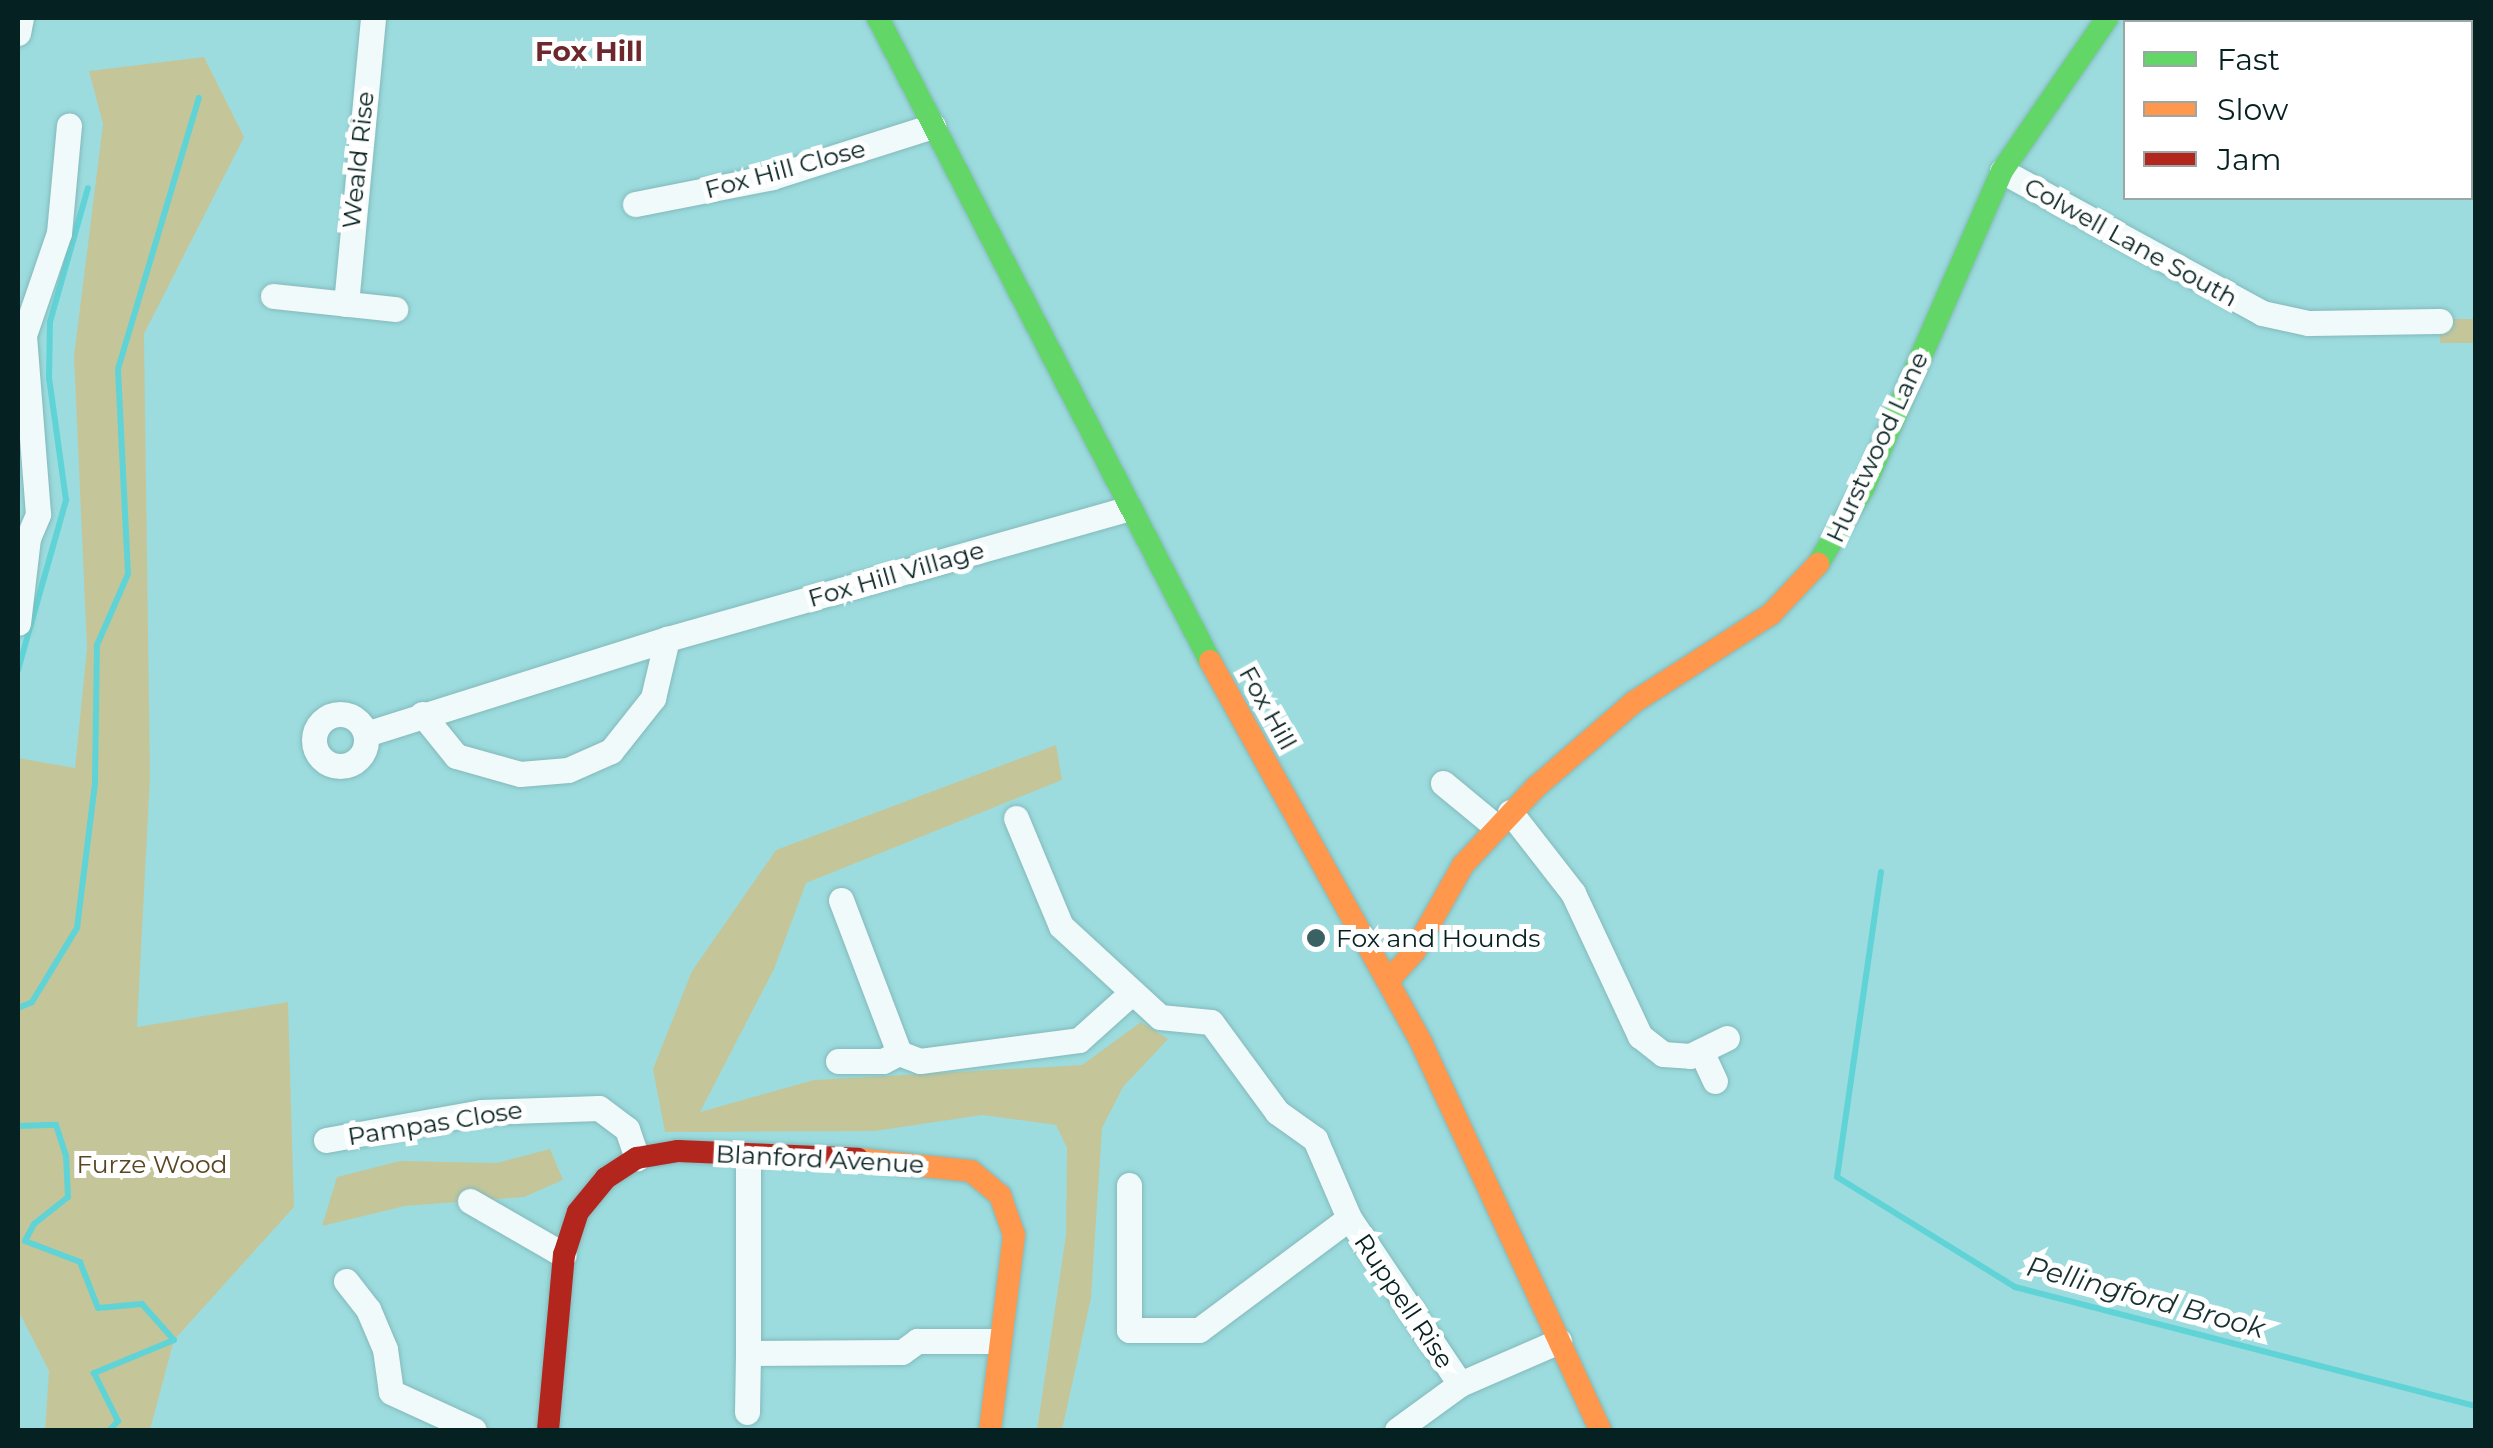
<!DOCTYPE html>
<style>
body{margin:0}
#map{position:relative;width:2493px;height:1448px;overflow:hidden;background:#9cdcde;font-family:Montserrat,sans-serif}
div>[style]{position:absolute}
.green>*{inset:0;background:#c4c69a;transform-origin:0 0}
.stream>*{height:6px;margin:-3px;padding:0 3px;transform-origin:3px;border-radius:3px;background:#60d3d6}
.roads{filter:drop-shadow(0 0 2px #84b9bb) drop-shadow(0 0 2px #84b9bb)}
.street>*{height:25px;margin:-12.5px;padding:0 12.5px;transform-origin:12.5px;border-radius:12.5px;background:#f0fafa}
.street>.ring{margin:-12.5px;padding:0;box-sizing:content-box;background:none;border:25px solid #f0fafa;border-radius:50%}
.fast>*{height:22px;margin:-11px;padding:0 11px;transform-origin:11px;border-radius:11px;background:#63d668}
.slow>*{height:22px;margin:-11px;padding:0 11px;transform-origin:11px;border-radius:11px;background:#ff974d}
.jam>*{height:22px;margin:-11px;padding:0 11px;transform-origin:11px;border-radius:11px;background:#b3261e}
.dots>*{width:28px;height:28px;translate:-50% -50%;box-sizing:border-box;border:5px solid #fff;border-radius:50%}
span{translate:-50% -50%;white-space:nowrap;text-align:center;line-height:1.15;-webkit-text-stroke:10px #fff;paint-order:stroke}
.street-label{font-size:25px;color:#062121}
.poi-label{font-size:25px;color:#062121}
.left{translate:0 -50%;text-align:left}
.park-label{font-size:25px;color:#5b4623}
.neighbourhood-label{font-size:28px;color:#6d272d;font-weight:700}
.water-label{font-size:28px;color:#1a3131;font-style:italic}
.frame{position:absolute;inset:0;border:20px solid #062121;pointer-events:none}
.legend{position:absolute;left:2123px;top:20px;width:350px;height:180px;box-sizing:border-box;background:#fff;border:2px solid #9ba6a6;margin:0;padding:12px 18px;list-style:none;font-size:30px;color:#062121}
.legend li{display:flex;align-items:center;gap:20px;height:50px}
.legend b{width:50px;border:2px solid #9ba6a6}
</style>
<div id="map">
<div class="green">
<div style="clip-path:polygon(204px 57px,244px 137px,144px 334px,150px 777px,137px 1027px,288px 1002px,294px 1207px,174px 1340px,150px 1430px,45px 1430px,49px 1371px,18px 1310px,18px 758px,75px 768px,87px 648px,74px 356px,103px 124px,89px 71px)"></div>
<div style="left:2475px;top:319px;width:24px;height:35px;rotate:90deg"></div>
<div style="clip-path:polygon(1056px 745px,1062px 780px,806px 883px,774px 969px,700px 1112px,814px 1080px,1082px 1065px,1141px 1022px,1168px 1039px,1123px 1087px,1102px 1128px,1091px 1298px,1062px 1430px,1037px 1430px,1066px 1235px,1067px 1148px,1056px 1125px,982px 1115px,875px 1131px,665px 1132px,653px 1069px,692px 971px,776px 850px)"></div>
<div style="clip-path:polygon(550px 1149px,563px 1180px,524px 1197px,405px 1206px,322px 1226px,337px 1177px,400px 1161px,497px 1163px)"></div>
</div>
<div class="stream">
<div style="left:18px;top:670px;width:177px;rotate:-74.2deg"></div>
<div style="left:66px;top:500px;width:123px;rotate:-97.9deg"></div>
<div style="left:49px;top:378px;width:56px;rotate:-89deg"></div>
<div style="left:50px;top:322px;width:139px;rotate:-74.2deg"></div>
<div style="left:1881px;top:872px;width:308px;rotate:98.2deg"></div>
<div style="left:1837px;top:1177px;width:209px;rotate:31.7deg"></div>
<div style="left:2015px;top:1287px;width:476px;rotate:14.5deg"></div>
<div style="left:18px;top:1008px;width:15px;rotate:-23deg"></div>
<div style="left:32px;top:1002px;width:87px;rotate:-58.7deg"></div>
<div style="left:77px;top:928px;width:146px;rotate:-82.9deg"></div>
<div style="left:95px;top:783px;width:138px;rotate:-89.2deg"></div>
<div style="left:97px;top:645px;width:77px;rotate:-66.4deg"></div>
<div style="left:128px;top:574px;width:205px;rotate:-92.8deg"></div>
<div style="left:118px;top:369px;width:283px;rotate:-73.4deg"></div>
<div style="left:18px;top:1126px;width:38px;rotate:-2deg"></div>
<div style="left:56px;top:1125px;width:33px;rotate:72deg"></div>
<div style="left:66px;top:1156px;width:41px;rotate:87.2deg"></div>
<div style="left:68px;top:1197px;width:43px;rotate:141.5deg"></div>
<div style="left:34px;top:1224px;width:19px;rotate:118deg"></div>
<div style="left:25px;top:1241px;width:59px;rotate:20.9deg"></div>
<div style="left:80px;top:1262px;width:49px;rotate:68.6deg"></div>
<div style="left:98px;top:1308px;width:44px;rotate:-5.2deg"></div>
<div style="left:142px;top:1304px;width:48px;rotate:48.4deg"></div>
<div style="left:174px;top:1340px;width:87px;rotate:157.6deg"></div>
<div style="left:94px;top:1373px;width:54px;rotate:63.4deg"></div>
<div style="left:118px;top:1421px;width:12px;rotate:132deg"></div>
</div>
<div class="roads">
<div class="street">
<div style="left:18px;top:33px;width:15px;rotate:-79deg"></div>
<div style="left:2002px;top:171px;width:296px;rotate:28.6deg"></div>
<div style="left:2262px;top:313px;width:47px;rotate:12.3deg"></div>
<div style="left:2308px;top:323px;width:132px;rotate:-0.9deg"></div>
<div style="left:635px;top:204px;width:140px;rotate:-11.1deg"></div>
<div style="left:772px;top:177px;width:169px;rotate:-17.6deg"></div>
<div style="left:273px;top:296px;width:123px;rotate:6.1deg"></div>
<div style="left:346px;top:304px;width:287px;rotate:-84.6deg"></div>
<div style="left:18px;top:623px;width:86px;rotate:-83.3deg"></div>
<div style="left:28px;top:538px;width:26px;rotate:-67deg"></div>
<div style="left:38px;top:514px;width:180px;rotate:-94.5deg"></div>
<div style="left:24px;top:335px;width:108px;rotate:-71.1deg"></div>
<div style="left:59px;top:233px;width:108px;rotate:-84.7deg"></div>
<div class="ring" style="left:314px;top:714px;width:27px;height:27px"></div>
<div style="left:422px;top:714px;width:54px;rotate:51deg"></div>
<div style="left:456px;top:756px;width:66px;rotate:15.7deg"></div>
<div style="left:520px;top:774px;width:48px;rotate:-4.8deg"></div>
<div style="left:568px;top:770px;width:47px;rotate:-23.8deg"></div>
<div style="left:611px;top:751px;width:68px;rotate:-51.6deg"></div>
<div style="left:653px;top:698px;width:61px;rotate:-76.7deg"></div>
<div style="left:366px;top:734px;width:316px;rotate:-17.5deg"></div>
<div style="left:667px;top:639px;width:477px;rotate:-15.8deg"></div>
<div style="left:1443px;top:783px;width:67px;rotate:39.6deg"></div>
<div style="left:1510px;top:812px;width:103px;rotate:52.1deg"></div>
<div style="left:1573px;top:893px;width:158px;rotate:64.9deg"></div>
<div style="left:1640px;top:1036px;width:29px;rotate:38deg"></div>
<div style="left:1663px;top:1054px;width:27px;rotate:4deg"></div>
<div style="left:1690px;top:1056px;width:41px;rotate:-25.9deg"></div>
<div style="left:1016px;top:818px;width:117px;rotate:67.4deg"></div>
<div style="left:1061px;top:926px;width:134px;rotate:42.6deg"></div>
<div style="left:1160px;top:1017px;width:51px;rotate:5.6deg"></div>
<div style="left:1211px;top:1022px;width:112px;rotate:53.7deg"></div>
<div style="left:1277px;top:1112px;width:47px;rotate:35.4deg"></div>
<div style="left:1315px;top:1139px;width:86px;rotate:66.7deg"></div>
<div style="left:1349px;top:1218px;width:200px;rotate:56.2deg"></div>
<div style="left:841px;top:900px;width:164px;rotate:69.2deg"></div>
<div style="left:1701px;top:1051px;width:33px;rotate:65deg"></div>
<div style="left:838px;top:1061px;width:45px"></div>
<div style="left:883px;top:1061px;width:18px;rotate:-27deg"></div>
<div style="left:899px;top:1053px;width:22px;rotate:21deg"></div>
<div style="left:920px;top:1061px;width:160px;rotate:-7.5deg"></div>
<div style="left:1079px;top:1040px;width:67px;rotate:-42deg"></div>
<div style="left:326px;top:1140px;width:158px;rotate:-10.2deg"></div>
<div style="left:481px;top:1112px;width:118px;rotate:-1.9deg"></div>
<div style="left:599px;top:1108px;width:35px;rotate:37deg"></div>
<div style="left:627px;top:1129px;width:31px;rotate:71deg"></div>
<div style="left:748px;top:1155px;width:198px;rotate:90deg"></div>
<div style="left:748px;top:1353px;width:154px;rotate:-0.4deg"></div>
<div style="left:902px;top:1352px;width:19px;rotate:-36deg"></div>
<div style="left:917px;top:1341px;width:79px"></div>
<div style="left:1129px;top:1185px;width:145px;rotate:90deg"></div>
<div style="left:1129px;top:1330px;width:70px"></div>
<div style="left:1199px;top:1330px;width:187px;rotate:-36.7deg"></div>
<div style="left:470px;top:1201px;width:108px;rotate:29.9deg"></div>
<div style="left:346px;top:1281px;width:36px;rotate:52deg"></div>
<div style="left:368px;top:1309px;width:43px;rotate:67deg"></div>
<div style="left:385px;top:1349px;width:43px;rotate:82.1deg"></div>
<div style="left:391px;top:1392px;width:91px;rotate:24.6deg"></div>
<div style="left:747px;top:1412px;width:59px;rotate:-89deg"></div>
<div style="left:1397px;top:1430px;width:78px;rotate:-36.1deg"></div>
<div style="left:1460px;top:1384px;width:108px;rotate:-23.5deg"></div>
</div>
<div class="fast">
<div style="left:878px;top:18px;width:724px;rotate:62.69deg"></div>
<div style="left:1818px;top:564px;width:90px;rotate:-59.1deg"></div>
<div style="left:1864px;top:487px;width:345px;rotate:-66.4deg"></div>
<div style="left:2002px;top:171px;width:186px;rotate:-55.5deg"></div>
</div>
<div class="slow">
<div style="left:1210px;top:661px;width:438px;rotate:61deg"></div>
<div style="left:1422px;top:1044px;width:425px;rotate:65.2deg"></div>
<div style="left:1388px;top:981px;width:39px;rotate:-48deg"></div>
<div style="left:1414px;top:952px;width:100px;rotate:-60.6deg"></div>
<div style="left:1463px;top:865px;width:107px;rotate:-46.9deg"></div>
<div style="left:1536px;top:787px;width:130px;rotate:-40.9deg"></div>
<div style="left:1634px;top:702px;width:163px;rotate:-32.7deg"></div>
<div style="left:1771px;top:614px;width:69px;rotate:-46.8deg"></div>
<div style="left:858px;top:1159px;width:114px;rotate:6.1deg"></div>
<div style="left:971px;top:1171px;width:38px;rotate:40deg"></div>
<div style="left:1000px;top:1195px;width:42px;rotate:70.7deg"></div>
<div style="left:1014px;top:1235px;width:196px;rotate:97deg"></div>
</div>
<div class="jam">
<div style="left:548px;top:1430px;width:176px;rotate:-84.8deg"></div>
<div style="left:564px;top:1255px;width:45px;rotate:-72deg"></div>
<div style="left:578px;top:1212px;width:44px;rotate:-50.5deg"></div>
<div style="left:606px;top:1178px;width:37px;rotate:-33deg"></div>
<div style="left:637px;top:1158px;width:42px;rotate:-9.7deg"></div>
<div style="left:678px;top:1151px;width:180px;rotate:2.5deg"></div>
</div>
</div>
<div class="dots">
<div style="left:1316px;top:938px;background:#3a6263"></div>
</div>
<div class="street-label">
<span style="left:358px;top:160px;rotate:-84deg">Weald Rise</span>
<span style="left:785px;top:169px;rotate:-15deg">Fox Hill Close</span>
<span style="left:2131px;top:242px;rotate:29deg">Colwell Lane South</span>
<span style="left:1877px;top:447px;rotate:-65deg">Hurstwood Lane</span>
<span style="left:896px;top:574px;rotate:-16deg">Fox Hill Village</span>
<span style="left:1268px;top:708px;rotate:61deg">Fox Hill</span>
<span style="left:435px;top:1123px;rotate:-9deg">Pampas Close</span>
<span style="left:820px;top:1159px;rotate:3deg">Blanford Avenue</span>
<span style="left:1404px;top:1301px;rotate:56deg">Ruppell Rise</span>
</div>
<div class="poi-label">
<span class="left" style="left:1336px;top:938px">Fox and Hounds</span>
</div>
<div class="park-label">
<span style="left:152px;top:1164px">Furze Wood</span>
</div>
<div class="neighbourhood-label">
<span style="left:589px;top:51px">Fox Hill</span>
</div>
<div class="water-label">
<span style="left:2146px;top:1297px;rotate:15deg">Pellingford Brook</span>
</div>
<div class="frame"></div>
<ul class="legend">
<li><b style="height:12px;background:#63d668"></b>Fast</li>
<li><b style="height:12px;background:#ff974d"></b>Slow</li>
<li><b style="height:12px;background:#b3261e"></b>Jam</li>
</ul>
</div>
